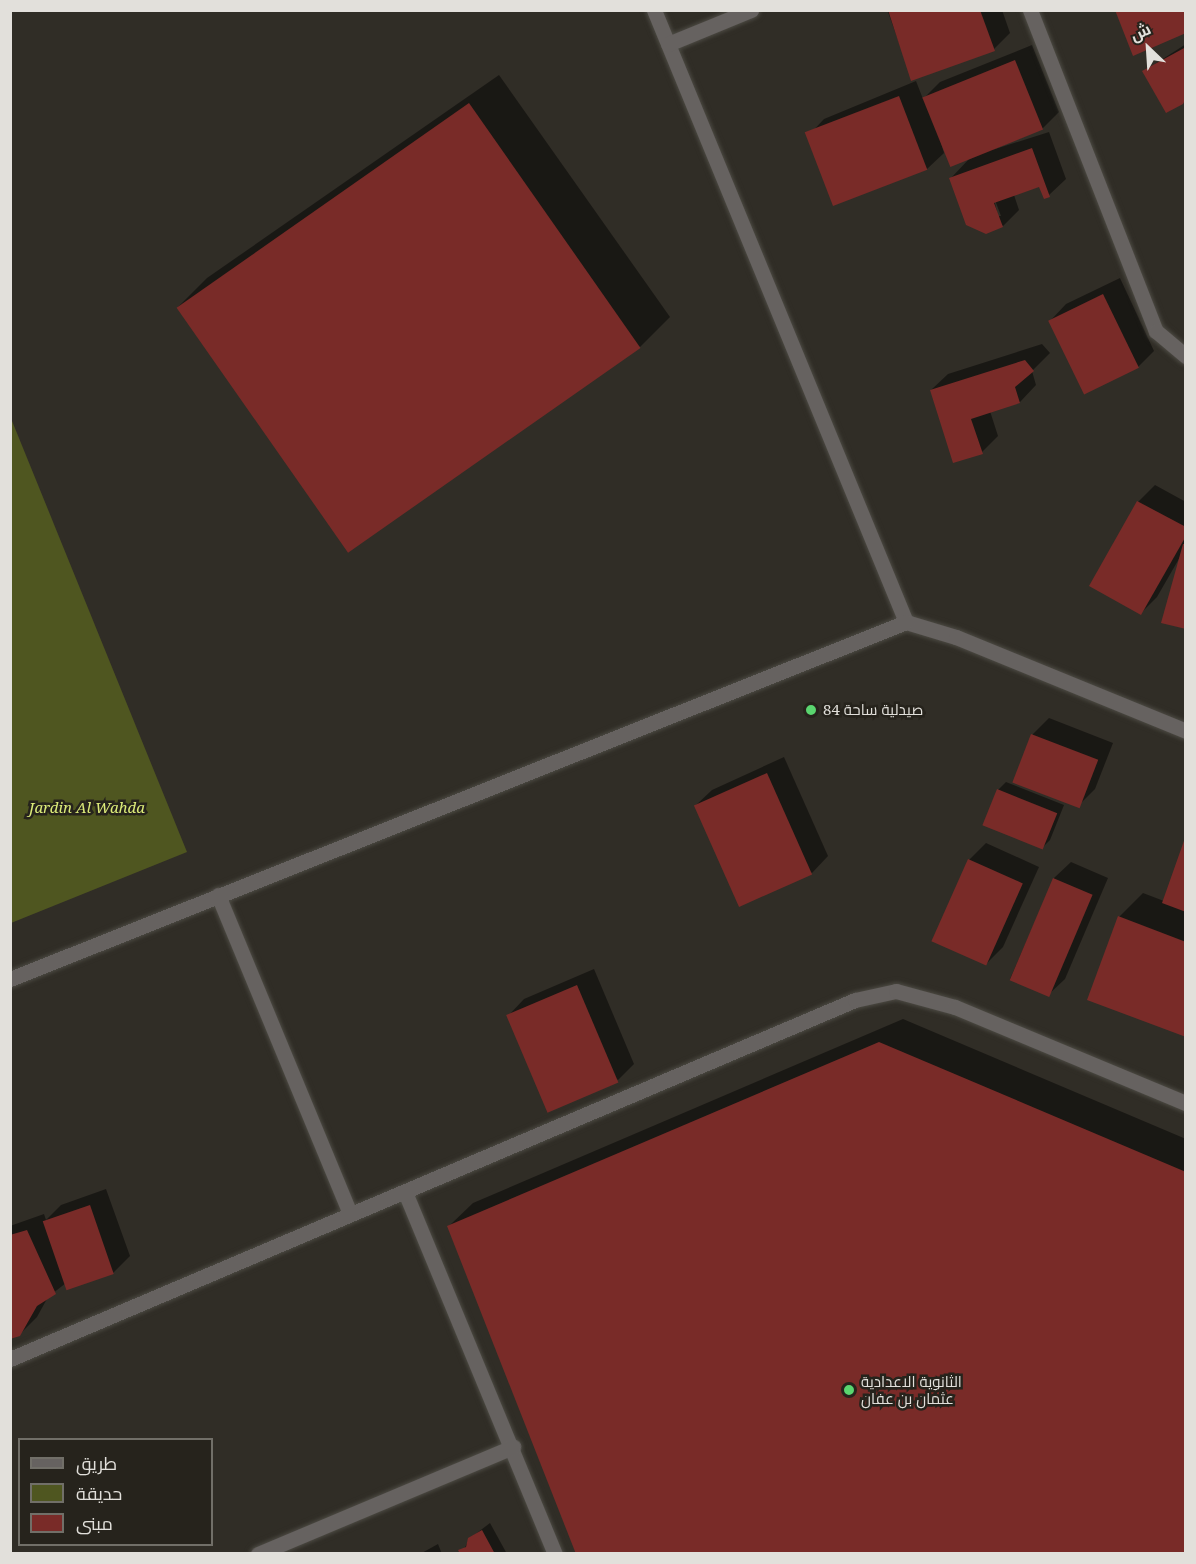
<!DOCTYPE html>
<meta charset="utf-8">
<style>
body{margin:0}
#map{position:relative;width:1196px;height:1564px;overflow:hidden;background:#302d26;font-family:"Noto Serif",Cairo,serif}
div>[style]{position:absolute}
.green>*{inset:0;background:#4f5620}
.shadow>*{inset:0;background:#0007}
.building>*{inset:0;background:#792b28;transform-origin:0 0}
.roads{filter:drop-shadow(0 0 2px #4c4a43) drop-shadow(0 0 2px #4c4a43)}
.street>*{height:15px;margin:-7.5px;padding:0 7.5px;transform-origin:7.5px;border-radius:7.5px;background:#666260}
.dots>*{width:16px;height:16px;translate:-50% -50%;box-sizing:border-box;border:3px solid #26231c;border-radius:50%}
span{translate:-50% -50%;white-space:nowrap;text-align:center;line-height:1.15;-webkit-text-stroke:5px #26231c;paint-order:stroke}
.poi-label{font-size:15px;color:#e2e0db}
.left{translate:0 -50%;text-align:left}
.park-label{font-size:15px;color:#dceb79;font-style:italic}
.frame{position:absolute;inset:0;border:12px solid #e2e0db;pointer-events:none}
.legend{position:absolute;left:18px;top:1438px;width:195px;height:108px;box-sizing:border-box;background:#26231c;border:2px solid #716f68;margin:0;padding:8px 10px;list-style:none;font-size:18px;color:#e2e0db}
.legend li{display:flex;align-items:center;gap:12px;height:30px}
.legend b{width:30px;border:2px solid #716f68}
.north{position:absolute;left:1118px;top:18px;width:60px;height:60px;-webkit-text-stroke:4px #26231c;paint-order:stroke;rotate:335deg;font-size:16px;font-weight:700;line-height:24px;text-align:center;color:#e2e0db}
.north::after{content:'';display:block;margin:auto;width:21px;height:27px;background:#e2e0db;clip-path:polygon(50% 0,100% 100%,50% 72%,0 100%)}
</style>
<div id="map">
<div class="green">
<div style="clip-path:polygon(10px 416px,187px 852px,11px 923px,10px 923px)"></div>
</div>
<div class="shadow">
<div style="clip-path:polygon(1002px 10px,1010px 33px,994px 49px,912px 79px,888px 12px)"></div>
<div style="clip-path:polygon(1186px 44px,1186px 99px,1144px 71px)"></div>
<div style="clip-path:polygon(evenodd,1032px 45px,1059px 112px,1042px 129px,992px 150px,1049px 132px,1066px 179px,1049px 195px,1040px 186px,1014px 195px,1019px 210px,1003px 226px,951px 178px,969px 159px,937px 129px,944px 153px,927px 169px,808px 136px,824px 119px,916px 81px,923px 99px,940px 82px,1032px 45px,993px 195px,1001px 216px,998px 216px,993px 195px)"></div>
<div style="clip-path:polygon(499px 75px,670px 317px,640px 347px,178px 307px,207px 278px)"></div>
<div style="clip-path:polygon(1120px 278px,1154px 351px,1138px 367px,1050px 321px,1066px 304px)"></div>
<div style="clip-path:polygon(1042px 344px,1050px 353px,1032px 371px,1036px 385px,1020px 402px,990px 411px,998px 436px,982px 452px,931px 390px,948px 374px)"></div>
<div style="clip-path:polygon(1155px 485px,1186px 502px,1186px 628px,1180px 557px,1157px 597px,1141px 613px,1091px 585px,1138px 502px)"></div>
<div style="clip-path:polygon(1049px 718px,1113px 743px,1095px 789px,1079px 805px,1014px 781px,1033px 734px)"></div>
<div style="clip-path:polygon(784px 757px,828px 856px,812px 873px,695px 806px,712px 790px)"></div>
<div style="clip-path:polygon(1006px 782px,1064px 805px,1050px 840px,1042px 848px,998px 790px)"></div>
<div style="clip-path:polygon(1186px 841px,1186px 1035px,1119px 917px,1143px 893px,1164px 901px)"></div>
<div style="clip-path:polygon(986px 843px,1039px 867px,1003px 947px,986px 964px,969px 860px)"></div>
<div style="clip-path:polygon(1071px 862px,1108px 878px,1065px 979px,1048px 995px,1010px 979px,1054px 878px)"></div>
<div style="clip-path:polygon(594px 969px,634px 1064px,618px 1080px,508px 1016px,524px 999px)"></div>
<div style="clip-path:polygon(903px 1019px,1186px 1139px,1186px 1554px,449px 1226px,473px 1203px)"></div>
<div style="clip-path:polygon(106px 1189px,130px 1256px,113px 1273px,66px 1283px,48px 1297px,37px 1317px,20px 1334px,10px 1337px,10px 1226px,44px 1214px,46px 1220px,61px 1205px)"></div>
<div style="clip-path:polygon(490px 1523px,507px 1554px,462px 1554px,469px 1539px)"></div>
<div style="clip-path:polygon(438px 1544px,442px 1554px,420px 1554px)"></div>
</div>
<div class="building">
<div style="clip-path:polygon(888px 10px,980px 10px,995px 51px,911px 81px)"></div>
<div style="clip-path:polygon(1115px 10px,1186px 10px,1186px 33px,1133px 56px)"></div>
<div style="clip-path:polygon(1186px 47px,1186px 98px,1183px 104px,1166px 113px,1142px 71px)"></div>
<div style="left:1015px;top:60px;width:75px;height:100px;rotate:68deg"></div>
<div style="left:899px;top:96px;width:79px;height:101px;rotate:69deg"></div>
<div style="left:469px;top:103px;width:299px;height:357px;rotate:55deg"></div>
<div style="clip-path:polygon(1032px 148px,1050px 197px,1044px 199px,1039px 187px,994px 203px,1003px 227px,986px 234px,966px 225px,949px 178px)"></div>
<div style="left:1103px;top:294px;width:82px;height:61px;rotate:64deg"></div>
<div style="clip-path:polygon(1025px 360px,1034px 371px,1015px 387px,1020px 403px,971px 419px,983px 454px,953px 463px,930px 390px)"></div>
<div style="clip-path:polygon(1137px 501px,1186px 527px,1186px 536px,1141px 615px,1089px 586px)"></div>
<div style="clip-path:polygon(1183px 544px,1186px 544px,1186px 629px,1161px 623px)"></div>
<div style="left:1031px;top:734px;width:72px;height:52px;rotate:21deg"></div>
<div style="left:767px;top:773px;width:111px;height:80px;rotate:66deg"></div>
<div style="left:997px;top:789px;width:65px;height:39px;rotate:22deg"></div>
<div style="clip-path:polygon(1185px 838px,1186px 838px,1186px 912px,1162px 903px)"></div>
<div style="left:968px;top:859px;width:60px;height:90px;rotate:24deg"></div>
<div style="left:1053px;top:878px;width:43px;height:111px;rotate:23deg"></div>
<div style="clip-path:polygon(1118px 916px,1186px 942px,1186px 1037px,1087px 1000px)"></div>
<div style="left:577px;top:985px;width:106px;height:77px;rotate:67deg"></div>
<div style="clip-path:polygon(879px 1042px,1186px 1172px,1186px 1554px,576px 1554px,447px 1226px)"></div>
<div style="left:90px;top:1205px;width:73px;height:50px;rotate:71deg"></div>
<div style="clip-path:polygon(27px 1230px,56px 1294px,37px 1306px,20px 1336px,10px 1339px,10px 1235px)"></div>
<div style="clip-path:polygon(482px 1530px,495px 1554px,460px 1554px,458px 1550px,466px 1547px,468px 1538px)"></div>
</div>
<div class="roads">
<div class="street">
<div style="left:654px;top:10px;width:662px;rotate:67.62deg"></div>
<div style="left:906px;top:622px;width:52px;rotate:16.7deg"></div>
<div style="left:956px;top:637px;width:248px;rotate:22.2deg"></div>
<div style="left:1030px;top:10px;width:345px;rotate:68.6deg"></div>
<div style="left:1156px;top:331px;width:39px;rotate:40deg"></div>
<div style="left:668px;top:44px;width:90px;rotate:-22.3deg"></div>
<div style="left:218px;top:895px;width:344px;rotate:67.5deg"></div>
<div style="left:10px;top:979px;width:965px;rotate:-21.72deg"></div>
<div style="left:405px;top:1192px;width:392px;rotate:67.5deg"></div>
<div style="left:10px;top:1359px;width:918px;rotate:-23.02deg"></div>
<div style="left:855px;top:1000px;width:42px;rotate:-12.4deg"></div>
<div style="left:896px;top:991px;width:61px;rotate:15.2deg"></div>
<div style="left:955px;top:1007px;width:250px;rotate:22.6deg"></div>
<div style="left:258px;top:1554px;width:277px;rotate:-22.8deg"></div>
</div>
</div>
<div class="dots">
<div style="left:811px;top:710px;background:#5ad56f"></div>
<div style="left:849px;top:1390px;background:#5ad56f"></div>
</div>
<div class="poi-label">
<span class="left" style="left:823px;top:710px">صيدلية ساحة 84</span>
<span class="left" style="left:861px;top:1390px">الثانوية الاعدادية<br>عثمان بن عفان</span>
</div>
<div class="park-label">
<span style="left:87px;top:808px">Jardin Al Wahda</span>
</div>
<div class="frame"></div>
<ul class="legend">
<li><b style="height:8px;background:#666260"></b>طريق</li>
<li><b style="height:16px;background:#4f5620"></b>حديقة</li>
<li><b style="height:16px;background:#792b28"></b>مبنى</li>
</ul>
<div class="north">ش</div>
</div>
